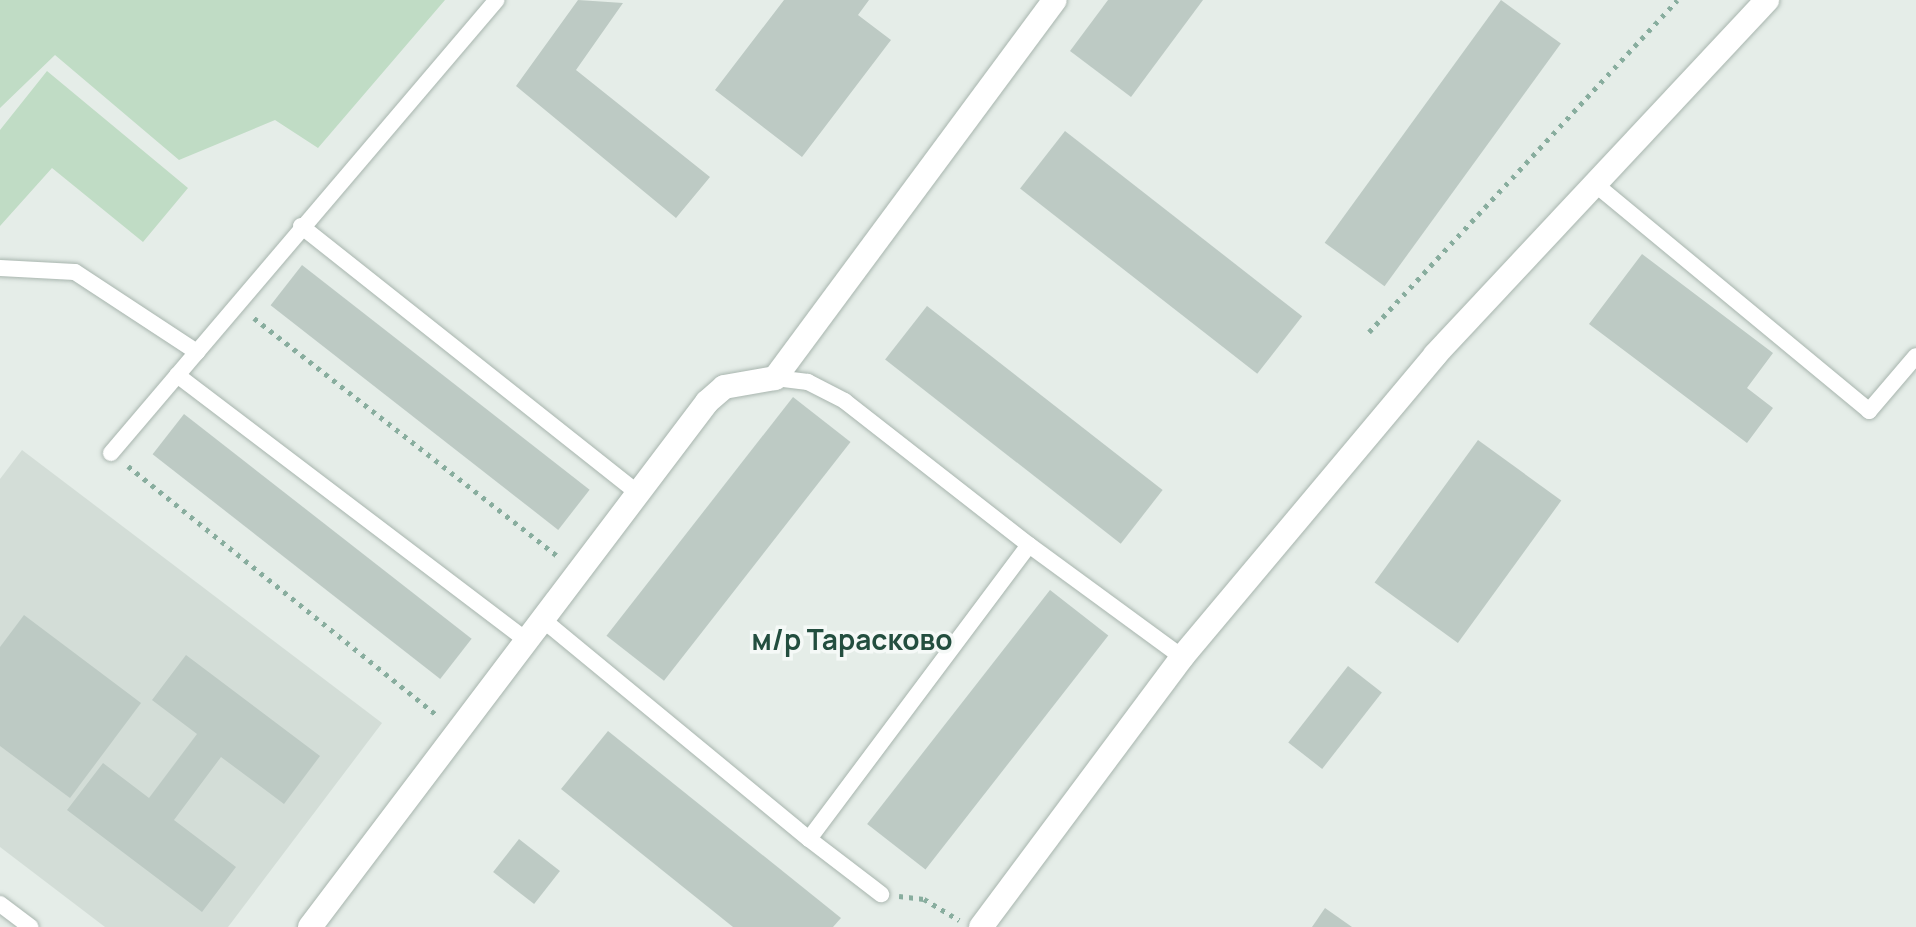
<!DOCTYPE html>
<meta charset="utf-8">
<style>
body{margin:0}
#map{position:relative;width:1916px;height:927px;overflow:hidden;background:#e5ede8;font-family:Manrope,sans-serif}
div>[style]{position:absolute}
.built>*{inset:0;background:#d3ddd7}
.green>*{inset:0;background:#c0dcc5}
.building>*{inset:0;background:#bdcac4;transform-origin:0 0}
.path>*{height:5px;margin-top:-2.5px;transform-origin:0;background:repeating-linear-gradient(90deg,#88ad9e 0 4px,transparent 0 10px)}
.roads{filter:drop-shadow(0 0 2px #a8b5ae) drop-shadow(0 0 2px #a8b5ae)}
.service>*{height:16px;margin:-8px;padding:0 8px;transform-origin:8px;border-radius:8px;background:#fff}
.minor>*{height:24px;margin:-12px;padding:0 12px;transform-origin:12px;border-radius:12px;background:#fff}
.tertiary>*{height:24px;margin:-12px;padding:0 12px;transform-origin:12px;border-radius:12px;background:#fff}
span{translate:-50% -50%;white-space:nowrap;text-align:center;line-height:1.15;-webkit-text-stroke:7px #f5f9f7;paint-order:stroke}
.neighbourhood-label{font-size:28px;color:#234e3f;font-weight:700}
</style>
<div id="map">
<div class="built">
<div style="clip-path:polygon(22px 450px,382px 723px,228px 927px,105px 927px,0 847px,0 479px)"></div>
</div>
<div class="green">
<div style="clip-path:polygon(0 0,445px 0,318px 148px,275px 120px,179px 160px,55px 55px,0 108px)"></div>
<div style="clip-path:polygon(47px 71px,188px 188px,143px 242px,52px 168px,0 226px,0 130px)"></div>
</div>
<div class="building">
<div style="clip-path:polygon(578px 0,623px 3px,576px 70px,710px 177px,676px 218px,516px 86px)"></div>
<div style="clip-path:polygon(784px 0,869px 0,858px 15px,891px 40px,802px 157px,715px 90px)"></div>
<div style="clip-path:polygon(1108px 0,1203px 0,1131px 97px,1070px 51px)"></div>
<div style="left:1501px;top:0;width:74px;height:300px;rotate:36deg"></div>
<div style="left:1065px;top:131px;width:301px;height:73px;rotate:38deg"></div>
<div style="clip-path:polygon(1642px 254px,1773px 353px,1747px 388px,1773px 408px,1747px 443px,1589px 324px)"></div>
<div style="left:302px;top:265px;width:365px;height:51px;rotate:38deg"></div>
<div style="left:927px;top:306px;width:299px;height:68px;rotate:38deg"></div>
<div style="left:793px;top:397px;width:73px;height:303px;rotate:38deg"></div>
<div style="left:184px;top:414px;width:365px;height:51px;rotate:38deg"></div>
<div style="left:1478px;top:440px;width:103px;height:176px;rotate:36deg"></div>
<div style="left:1050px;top:590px;width:74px;height:297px;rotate:38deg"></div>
<div style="clip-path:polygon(24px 615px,141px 703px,70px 798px,0 746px,0 647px)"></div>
<div style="clip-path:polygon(186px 655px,320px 756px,284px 804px,221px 757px,174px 820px,236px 867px,202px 912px,67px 810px,103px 763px,149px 798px,197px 734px,152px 700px)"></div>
<div style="left:1348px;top:666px;width:43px;height:97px;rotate:38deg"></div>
<div style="clip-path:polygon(608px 731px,841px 918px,833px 927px,733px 927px,561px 789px)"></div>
<div style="left:519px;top:839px;width:52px;height:42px;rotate:38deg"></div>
<div style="clip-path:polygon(1325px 908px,1352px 927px,1312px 927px)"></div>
</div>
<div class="path">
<div style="left:254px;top:318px;width:386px;rotate:38.1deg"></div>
<div style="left:1369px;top:332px;width:453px;rotate:-47.1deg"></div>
<div style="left:128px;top:466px;width:398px;rotate:38.9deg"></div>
<div style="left:899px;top:896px;width:25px;rotate:7deg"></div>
<div style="left:924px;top:899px;width:41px;rotate:31deg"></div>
</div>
<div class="roads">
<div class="service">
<div style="left:1595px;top:184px;width:356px;rotate:39.6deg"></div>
<div style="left:1869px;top:411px;width:72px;rotate:-49.5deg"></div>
<div style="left:301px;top:226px;width:429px;rotate:38.4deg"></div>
<div style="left:0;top:268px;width:75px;rotate:3.1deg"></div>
<div style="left:75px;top:272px;width:146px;rotate:33.3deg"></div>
<div style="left:197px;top:352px;width:462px;rotate:-49.6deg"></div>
<div style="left:177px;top:375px;width:438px;rotate:37.2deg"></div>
<div style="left:111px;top:453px;width:133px;rotate:-49.6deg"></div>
<div style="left:1029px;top:545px;width:190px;rotate:36.2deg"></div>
<div style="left:542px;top:619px;width:346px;rotate:39.5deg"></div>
<div style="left:809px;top:839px;width:367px;rotate:-53.2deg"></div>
<div style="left:1029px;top:545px;width:234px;rotate:-142deg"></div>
<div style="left:845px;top:401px;width:42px;rotate:-152.8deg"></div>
<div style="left:808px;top:382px;width:33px;rotate:-173deg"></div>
<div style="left:809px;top:839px;width:91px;rotate:37.4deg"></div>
<div style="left:0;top:904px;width:38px;rotate:37deg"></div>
</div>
<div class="minor">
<div style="left:310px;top:927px;width:658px;rotate:-52.9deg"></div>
<div style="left:707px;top:402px;width:23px;rotate:-41deg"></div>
<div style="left:724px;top:387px;width:52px;rotate:-10deg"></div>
<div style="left:775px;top:378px;width:470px;rotate:-53.5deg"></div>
</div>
<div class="tertiary">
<div style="left:981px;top:927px;width:337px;rotate:-53.3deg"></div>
<div style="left:1182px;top:657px;width:394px;rotate:-50deg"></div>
<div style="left:1435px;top:355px;width:486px;rotate:-46.9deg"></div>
</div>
</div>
<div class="neighbourhood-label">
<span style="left:852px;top:639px">м/р Тарасково</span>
</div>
</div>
